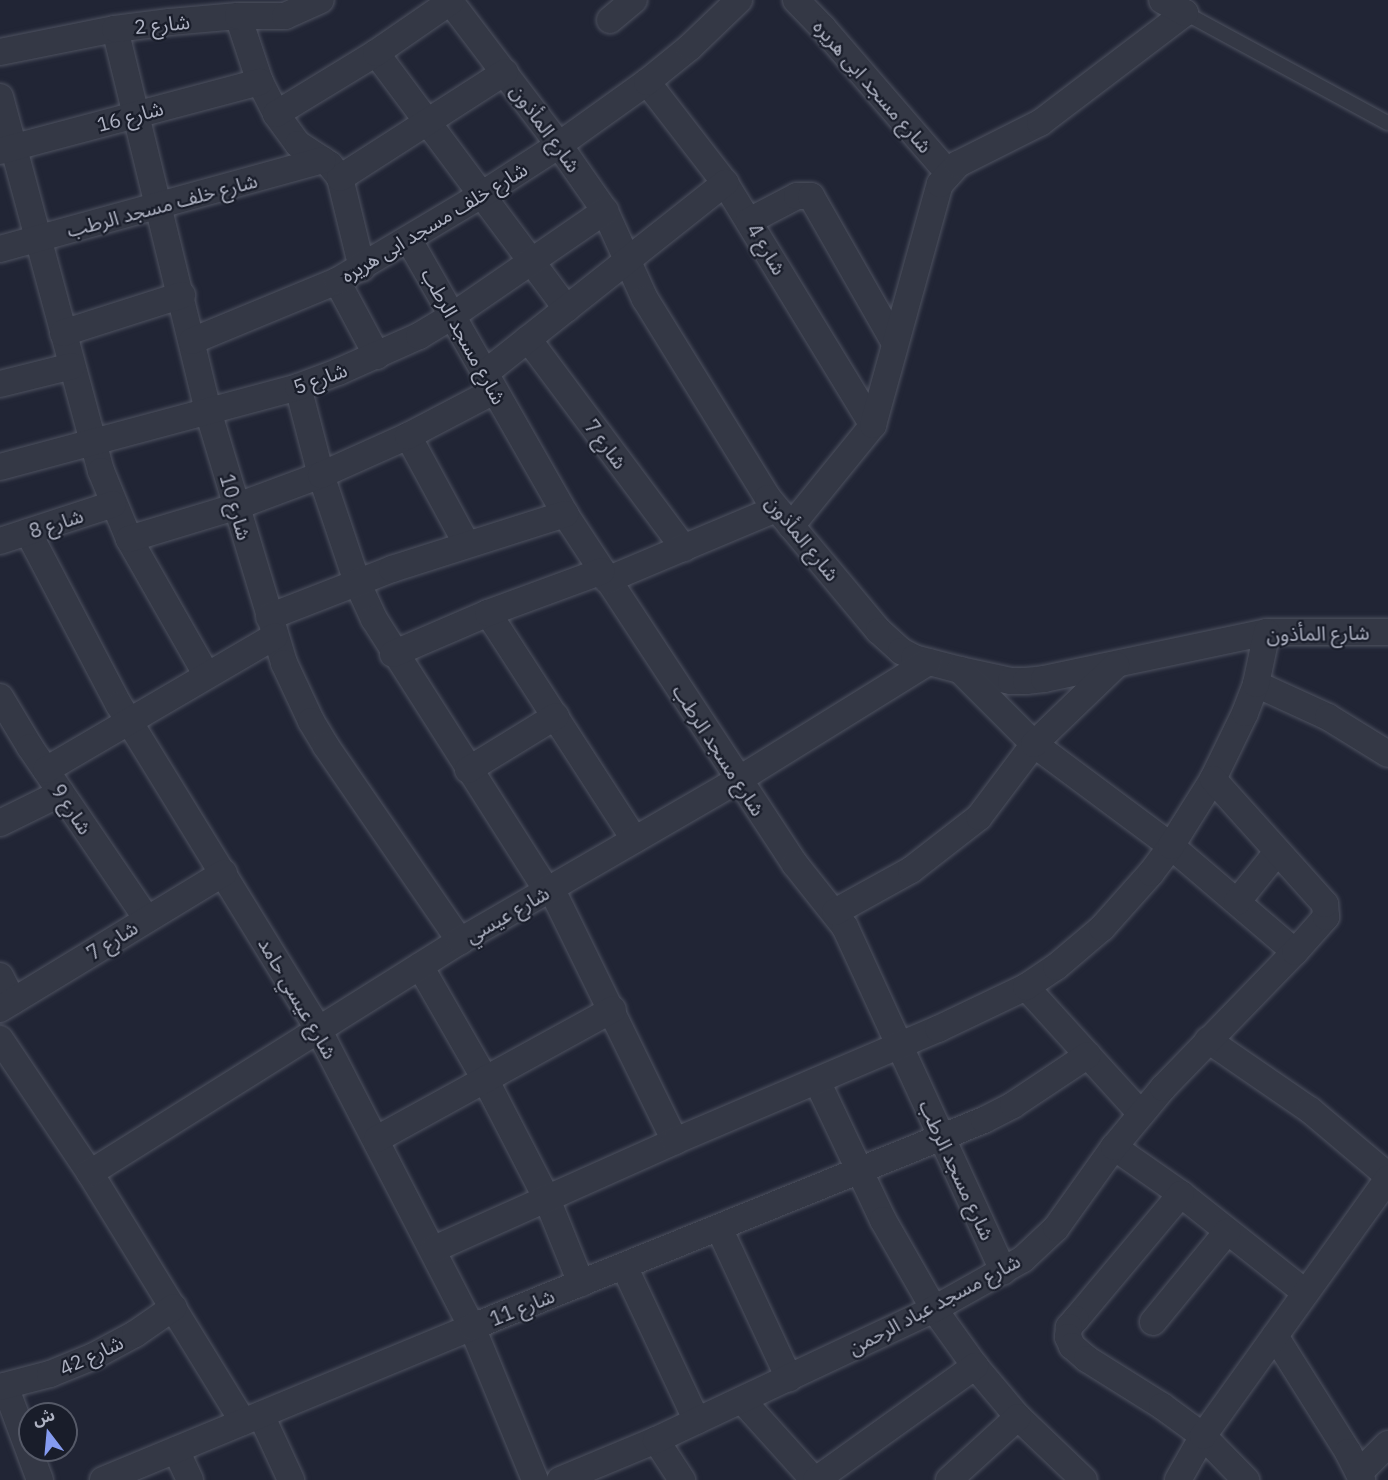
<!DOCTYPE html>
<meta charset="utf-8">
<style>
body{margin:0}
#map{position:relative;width:1388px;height:1480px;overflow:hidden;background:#212535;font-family:"IBM Plex Sans","Noto Sans Arabic",sans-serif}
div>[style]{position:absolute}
.roads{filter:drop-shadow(0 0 2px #4e5260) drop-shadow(0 0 2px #4e5260)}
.lane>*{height:14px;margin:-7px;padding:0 7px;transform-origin:7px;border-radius:7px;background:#343845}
.street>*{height:26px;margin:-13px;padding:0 13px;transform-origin:13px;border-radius:13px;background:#343845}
span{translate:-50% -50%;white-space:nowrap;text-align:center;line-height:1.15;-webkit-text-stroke:4.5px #191d2a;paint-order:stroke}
.street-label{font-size:20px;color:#aeb2c2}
.north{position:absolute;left:18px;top:1402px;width:60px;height:60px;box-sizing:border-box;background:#191d2a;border:2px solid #555967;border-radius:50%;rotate:344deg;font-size:16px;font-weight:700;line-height:24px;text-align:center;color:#aeb2c2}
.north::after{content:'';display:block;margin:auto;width:21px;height:27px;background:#859bf0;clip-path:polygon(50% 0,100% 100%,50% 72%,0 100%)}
</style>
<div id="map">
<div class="roads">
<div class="lane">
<div style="left:1185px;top:13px;width:231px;rotate:28.5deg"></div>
</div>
<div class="street">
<div style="left:449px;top:0;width:182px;rotate:52.8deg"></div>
<div style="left:559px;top:145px;width:80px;rotate:55.1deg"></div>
<div style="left:605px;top:211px;width:97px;rotate:65.6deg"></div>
<div style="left:645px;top:299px;width:234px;rotate:58.3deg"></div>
<div style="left:768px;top:498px;width:173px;rotate:50.2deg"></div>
<div style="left:879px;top:631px;width:30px;rotate:42deg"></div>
<div style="left:901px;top:651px;width:15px;rotate:28deg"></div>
<div style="left:914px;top:658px;width:48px;rotate:14.6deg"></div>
<div style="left:960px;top:670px;width:52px;rotate:12.2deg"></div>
<div style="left:1011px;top:681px;width:15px"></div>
<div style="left:1026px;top:681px;width:18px;rotate:-6deg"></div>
<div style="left:1044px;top:679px;width:228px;rotate:-11.9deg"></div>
<div style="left:1267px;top:632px;width:121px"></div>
<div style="left:796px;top:0;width:39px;rotate:46deg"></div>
<div style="left:823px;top:28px;width:191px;rotate:49.2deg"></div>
<div style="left:238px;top:16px;width:70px;rotate:71.6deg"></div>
<div style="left:260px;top:82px;width:36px;rotate:63deg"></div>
<div style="left:276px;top:114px;width:37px;rotate:54deg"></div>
<div style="left:298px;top:144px;width:38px;rotate:33deg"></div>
<div style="left:330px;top:165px;width:16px;rotate:52deg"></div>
<div style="left:340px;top:178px;width:93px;rotate:76.3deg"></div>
<div style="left:610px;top:20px;width:31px;rotate:-40deg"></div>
<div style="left:115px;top:29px;width:393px;rotate:76.3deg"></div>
<div style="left:208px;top:411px;width:263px;rotate:73.2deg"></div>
<div style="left:284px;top:663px;width:64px;rotate:65deg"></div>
<div style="left:311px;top:721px;width:29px;rotate:59deg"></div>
<div style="left:326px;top:746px;width:237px;rotate:55.5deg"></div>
<div style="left:0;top:52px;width:117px;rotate:-11.3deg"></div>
<div style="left:115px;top:29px;width:55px;rotate:-7.3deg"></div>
<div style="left:170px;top:22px;width:68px;rotate:-5deg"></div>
<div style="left:238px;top:16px;width:47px"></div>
<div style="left:285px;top:16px;width:39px;rotate:-24deg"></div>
<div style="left:376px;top:53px;width:319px;rotate:53.3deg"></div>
<div style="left:647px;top:82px;width:128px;rotate:52.3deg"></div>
<div style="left:725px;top:183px;width:284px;rotate:58.6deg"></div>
<div style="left:0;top:97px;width:387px;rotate:74.9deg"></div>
<div style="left:101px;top:471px;width:74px;rotate:67.6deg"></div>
<div style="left:129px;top:539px;width:155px;rotate:60.3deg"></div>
<div style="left:276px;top:114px;width:117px;rotate:-31.4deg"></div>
<div style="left:376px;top:53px;width:90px;rotate:-34.6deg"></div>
<div style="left:0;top:151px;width:269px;rotate:-14.9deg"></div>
<div style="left:340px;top:178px;width:196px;rotate:-32.7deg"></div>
<div style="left:749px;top:221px;width:54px;rotate:-27.5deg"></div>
<div style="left:797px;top:196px;width:14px"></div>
<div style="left:811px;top:196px;width:169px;rotate:60.3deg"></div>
<div style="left:409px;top:240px;width:315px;rotate:60.3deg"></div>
<div style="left:565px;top:514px;width:419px;rotate:56.7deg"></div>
<div style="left:795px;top:864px;width:80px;rotate:51.6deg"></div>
<div style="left:845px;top:927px;width:379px;rotate:65.3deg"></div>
<div style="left:0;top:249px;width:335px;rotate:-15.4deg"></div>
<div style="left:337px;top:281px;width:85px;rotate:61.9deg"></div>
<div style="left:63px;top:333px;width:125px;rotate:-17.7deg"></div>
<div style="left:528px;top:339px;width:261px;rotate:53.3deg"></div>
<div style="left:192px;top:341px;width:157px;rotate:-22.5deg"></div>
<div style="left:337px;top:281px;width:170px;rotate:-30.8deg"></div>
<div style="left:483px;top:194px;width:90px;rotate:-32.8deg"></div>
<div style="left:559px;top:145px;width:108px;rotate:-35.6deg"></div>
<div style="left:647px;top:82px;width:55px;rotate:-39.1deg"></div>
<div style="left:690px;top:47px;width:68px;rotate:-43.8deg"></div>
<div style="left:484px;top:374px;width:308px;rotate:-38.4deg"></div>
<div style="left:0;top:384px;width:74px;rotate:-14deg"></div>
<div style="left:298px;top:387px;width:91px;rotate:75.4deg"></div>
<div style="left:321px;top:475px;width:113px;rotate:71.4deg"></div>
<div style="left:357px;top:582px;width:41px;rotate:65.3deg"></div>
<div style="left:374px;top:619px;width:322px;rotate:57.5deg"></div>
<div style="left:408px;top:436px;width:122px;rotate:61.5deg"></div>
<div style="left:0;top:467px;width:309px;rotate:-15deg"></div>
<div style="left:298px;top:387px;width:43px;rotate:-20.6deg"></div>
<div style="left:338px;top:372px;width:89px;rotate:-24deg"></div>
<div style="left:419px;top:336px;width:39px;rotate:-31deg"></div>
<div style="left:452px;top:316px;width:186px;rotate:-34.5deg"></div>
<div style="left:791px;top:526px;width:130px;rotate:-50.9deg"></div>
<div style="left:873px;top:425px;width:250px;rotate:-74.5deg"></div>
<div style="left:940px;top:184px;width:27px;rotate:-48deg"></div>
<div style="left:958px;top:164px;width:92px;rotate:-26.6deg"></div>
<div style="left:1040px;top:123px;width:182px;rotate:-37.2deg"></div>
<div style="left:1185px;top:13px;width:26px;rotate:-151deg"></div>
<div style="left:28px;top:532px;width:195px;rotate:62.3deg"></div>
<div style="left:119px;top:705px;width:380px;rotate:58.4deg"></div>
<div style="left:318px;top:1029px;width:335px;rotate:62.7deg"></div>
<div style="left:472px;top:1327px;width:165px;rotate:67.6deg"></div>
<div style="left:129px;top:539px;width:111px;rotate:-16.8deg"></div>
<div style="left:235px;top:507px;width:92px;rotate:-20.4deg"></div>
<div style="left:321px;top:475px;width:95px;rotate:-24.1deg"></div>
<div style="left:408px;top:436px;width:97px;rotate:-27.6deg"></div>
<div style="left:0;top:541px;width:119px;rotate:-18.1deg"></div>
<div style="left:607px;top:580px;width:183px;rotate:-22.8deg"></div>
<div style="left:488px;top:613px;width:270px;rotate:57.1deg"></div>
<div style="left:269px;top:617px;width:132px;rotate:-21.3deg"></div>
<div style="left:392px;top:569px;width:182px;rotate:-17.6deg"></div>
<div style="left:393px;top:654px;width:103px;rotate:-23.3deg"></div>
<div style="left:488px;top:613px;width:121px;rotate:-20.2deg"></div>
<div style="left:960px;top:670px;width:105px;rotate:45deg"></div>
<div style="left:1034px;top:744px;width:171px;rotate:36.7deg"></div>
<div style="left:1171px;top:846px;width:163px;rotate:40.5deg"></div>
<div style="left:1256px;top:684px;width:79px;rotate:24.6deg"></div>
<div style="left:1328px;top:717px;width:70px;rotate:31.7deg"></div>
<div style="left:0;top:697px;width:58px;rotate:59deg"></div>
<div style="left:30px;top:747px;width:208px;rotate:55.8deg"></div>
<div style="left:46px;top:770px;width:265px;rotate:-30.3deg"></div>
<div style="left:468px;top:770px;width:103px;rotate:-31.5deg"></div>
<div style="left:0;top:823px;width:68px;rotate:-26.2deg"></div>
<div style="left:551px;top:888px;width:282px;rotate:63.9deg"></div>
<div style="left:1237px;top:902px;width:64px;rotate:-51.3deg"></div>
<div style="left:835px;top:912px;width:87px;rotate:-28.9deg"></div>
<div style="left:911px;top:870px;width:86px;rotate:-37.9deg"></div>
<div style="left:979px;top:817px;width:91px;rotate:-53deg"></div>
<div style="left:1034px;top:744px;width:114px;rotate:-43.9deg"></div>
<div style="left:420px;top:966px;width:130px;rotate:60.1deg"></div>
<div style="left:485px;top:1079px;width:135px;rotate:62.7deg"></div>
<div style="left:547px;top:1199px;width:91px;rotate:68deg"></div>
<div style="left:0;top:976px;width:28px;rotate:63deg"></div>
<div style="left:1026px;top:987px;width:171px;rotate:47.8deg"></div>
<div style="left:0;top:1009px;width:262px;rotate:-31.3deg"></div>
<div style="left:0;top:1039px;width:161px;rotate:56.1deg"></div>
<div style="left:90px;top:1173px;width:292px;rotate:58.4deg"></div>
<div style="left:1208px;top:1040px;width:124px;rotate:34.5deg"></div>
<div style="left:1310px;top:1110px;width:102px;rotate:40.2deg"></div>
<div style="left:817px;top:1081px;width:154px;rotate:64.6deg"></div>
<div style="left:883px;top:1220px;width:103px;rotate:60.2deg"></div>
<div style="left:934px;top:1309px;width:70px;rotate:54.3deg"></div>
<div style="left:975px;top:1366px;width:67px;rotate:49.9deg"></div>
<div style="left:1018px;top:1417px;width:91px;rotate:43.7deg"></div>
<div style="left:377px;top:1139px;width:269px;rotate:-28.8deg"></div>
<div style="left:1114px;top:1147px;width:82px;rotate:35deg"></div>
<div style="left:1181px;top:1194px;width:159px;rotate:38.4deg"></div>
<div style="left:90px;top:1173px;width:437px;rotate:-32.1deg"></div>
<div style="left:460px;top:941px;width:321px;rotate:-30.1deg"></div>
<div style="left:738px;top:780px;width:224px;rotate:-31.8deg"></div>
<div style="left:1181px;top:1194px;width:163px;rotate:130deg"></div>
<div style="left:1076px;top:1319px;width:11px;rotate:131deg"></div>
<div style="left:1069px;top:1327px;width:10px;rotate:96deg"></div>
<div style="left:1068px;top:1337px;width:10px;rotate:66deg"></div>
<div style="left:1072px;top:1346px;width:20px;rotate:41deg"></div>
<div style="left:1087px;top:1359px;width:89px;rotate:32.1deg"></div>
<div style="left:1162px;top:1406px;width:51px;rotate:36.2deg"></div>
<div style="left:1203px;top:1436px;width:62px;rotate:45.7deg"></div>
<div style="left:719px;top:1228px;width:166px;rotate:65deg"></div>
<div style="left:434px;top:1249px;width:264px;rotate:-24.1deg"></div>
<div style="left:675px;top:1141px;width:286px;rotate:-23.1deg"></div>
<div style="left:938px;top:1029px;width:98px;rotate:-25.5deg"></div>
<div style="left:1026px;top:987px;width:36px;rotate:-34deg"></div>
<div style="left:1056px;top:967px;width:60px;rotate:-40.3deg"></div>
<div style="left:1102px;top:928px;width:74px;rotate:-48.3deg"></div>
<div style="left:1151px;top:873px;width:34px;rotate:-53deg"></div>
<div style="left:1171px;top:846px;width:79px;rotate:-57.9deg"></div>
<div style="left:1213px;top:779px;width:73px;rotate:-64.1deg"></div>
<div style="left:1245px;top:713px;width:31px;rotate:-69deg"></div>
<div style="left:1256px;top:684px;width:53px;rotate:-78.1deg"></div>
<div style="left:624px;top:1266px;width:171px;rotate:64.8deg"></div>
<div style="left:1153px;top:1322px;width:117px;rotate:-50.6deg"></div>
<div style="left:1275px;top:1336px;width:137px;rotate:57.8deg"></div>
<div style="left:1348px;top:1452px;width:31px;rotate:63deg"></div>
<div style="left:5px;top:1386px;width:100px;rotate:69.6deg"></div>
<div style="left:0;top:1387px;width:52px;rotate:-14.6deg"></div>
<div style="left:50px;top:1374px;width:48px;rotate:-22.2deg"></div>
<div style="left:94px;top:1356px;width:47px;rotate:-28.2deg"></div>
<div style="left:135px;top:1334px;width:47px;rotate:-34.7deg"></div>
<div style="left:742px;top:1400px;width:108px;rotate:48deg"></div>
<div style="left:261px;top:1415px;width:72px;rotate:65.2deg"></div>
<div style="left:656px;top:1440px;width:48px;rotate:57deg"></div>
<div style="left:176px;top:1450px;width:33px;rotate:65deg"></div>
<div style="left:1359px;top:1473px;width:41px;rotate:-45deg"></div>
<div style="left:103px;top:1480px;width:399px;rotate:-22.5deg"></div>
<div style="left:472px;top:1327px;width:552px;rotate:-22.01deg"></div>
<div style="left:984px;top:1120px;width:33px;rotate:-27deg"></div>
<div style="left:1013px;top:1105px;width:90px;rotate:-33.7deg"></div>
<div style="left:560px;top:1480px;width:104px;rotate:-22.6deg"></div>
<div style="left:656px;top:1440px;width:307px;rotate:-25.2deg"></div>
<div style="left:934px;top:1309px;width:102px;rotate:-29.3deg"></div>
<div style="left:1023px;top:1259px;width:45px;rotate:-43.2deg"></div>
<div style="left:1056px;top:1228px;width:100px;rotate:-54.4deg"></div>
<div style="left:1114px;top:1147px;width:77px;rotate:-50.3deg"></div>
<div style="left:1163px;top:1088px;width:190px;rotate:-45.9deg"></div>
<div style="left:1295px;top:952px;width:47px;rotate:-48.5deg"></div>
<div style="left:1326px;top:917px;width:13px;rotate:-94deg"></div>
<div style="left:1325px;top:904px;width:168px;rotate:-131.9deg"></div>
<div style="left:816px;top:1480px;width:196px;rotate:-35.6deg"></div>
<div style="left:949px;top:1480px;width:93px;rotate:-42.4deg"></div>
<div style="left:1178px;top:1480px;width:51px;rotate:-60.4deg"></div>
<div style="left:1203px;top:1436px;width:317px;rotate:-54.3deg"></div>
</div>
</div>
<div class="street-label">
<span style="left:162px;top:24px;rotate:-6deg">شارع 2</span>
<span style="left:873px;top:86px;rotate:49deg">شارع مسجد ابى هريره</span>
<span style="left:130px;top:116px;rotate:-15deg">شارع 16</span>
<span style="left:546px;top:128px;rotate:54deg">شارع المأذون</span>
<span style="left:162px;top:205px;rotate:-15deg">شارع خلف مسجد الرطب</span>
<span style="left:434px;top:222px;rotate:-31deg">شارع خلف مسجد ابى هريره</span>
<span style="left:767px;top:249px;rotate:59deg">شارع 4</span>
<span style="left:464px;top:336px;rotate:61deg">شارع مسجد الرطب</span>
<span style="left:320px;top:378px;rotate:-20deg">شارع 5</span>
<span style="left:606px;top:444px;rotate:53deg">شارع 7</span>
<span style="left:236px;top:507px;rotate:74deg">شارع 10</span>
<span style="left:56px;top:523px;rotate:-18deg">شارع 8</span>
<span style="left:803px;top:538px;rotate:51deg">شارع المأذون</span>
<span style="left:1318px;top:633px;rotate:-1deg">شارع المأذون</span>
<span style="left:719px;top:750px;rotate:57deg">شارع مسجد الرطب</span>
<span style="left:72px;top:809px;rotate:56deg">شارع 9</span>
<span style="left:507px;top:914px;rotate:-30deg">شارع عيسي</span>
<span style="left:112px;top:940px;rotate:-32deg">شارع 7</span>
<span style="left:298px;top:998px;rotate:60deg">شارع عيسي حامد</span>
<span style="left:957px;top:1170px;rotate:65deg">شارع مسجد الرطب</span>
<span style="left:934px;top:1304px;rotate:-28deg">شارع مسجد عباد الرحمن</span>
<span style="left:522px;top:1307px;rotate:-22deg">شارع 11</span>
<span style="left:91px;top:1355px;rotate:-25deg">شارع 42</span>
</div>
<div class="north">ش</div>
</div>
